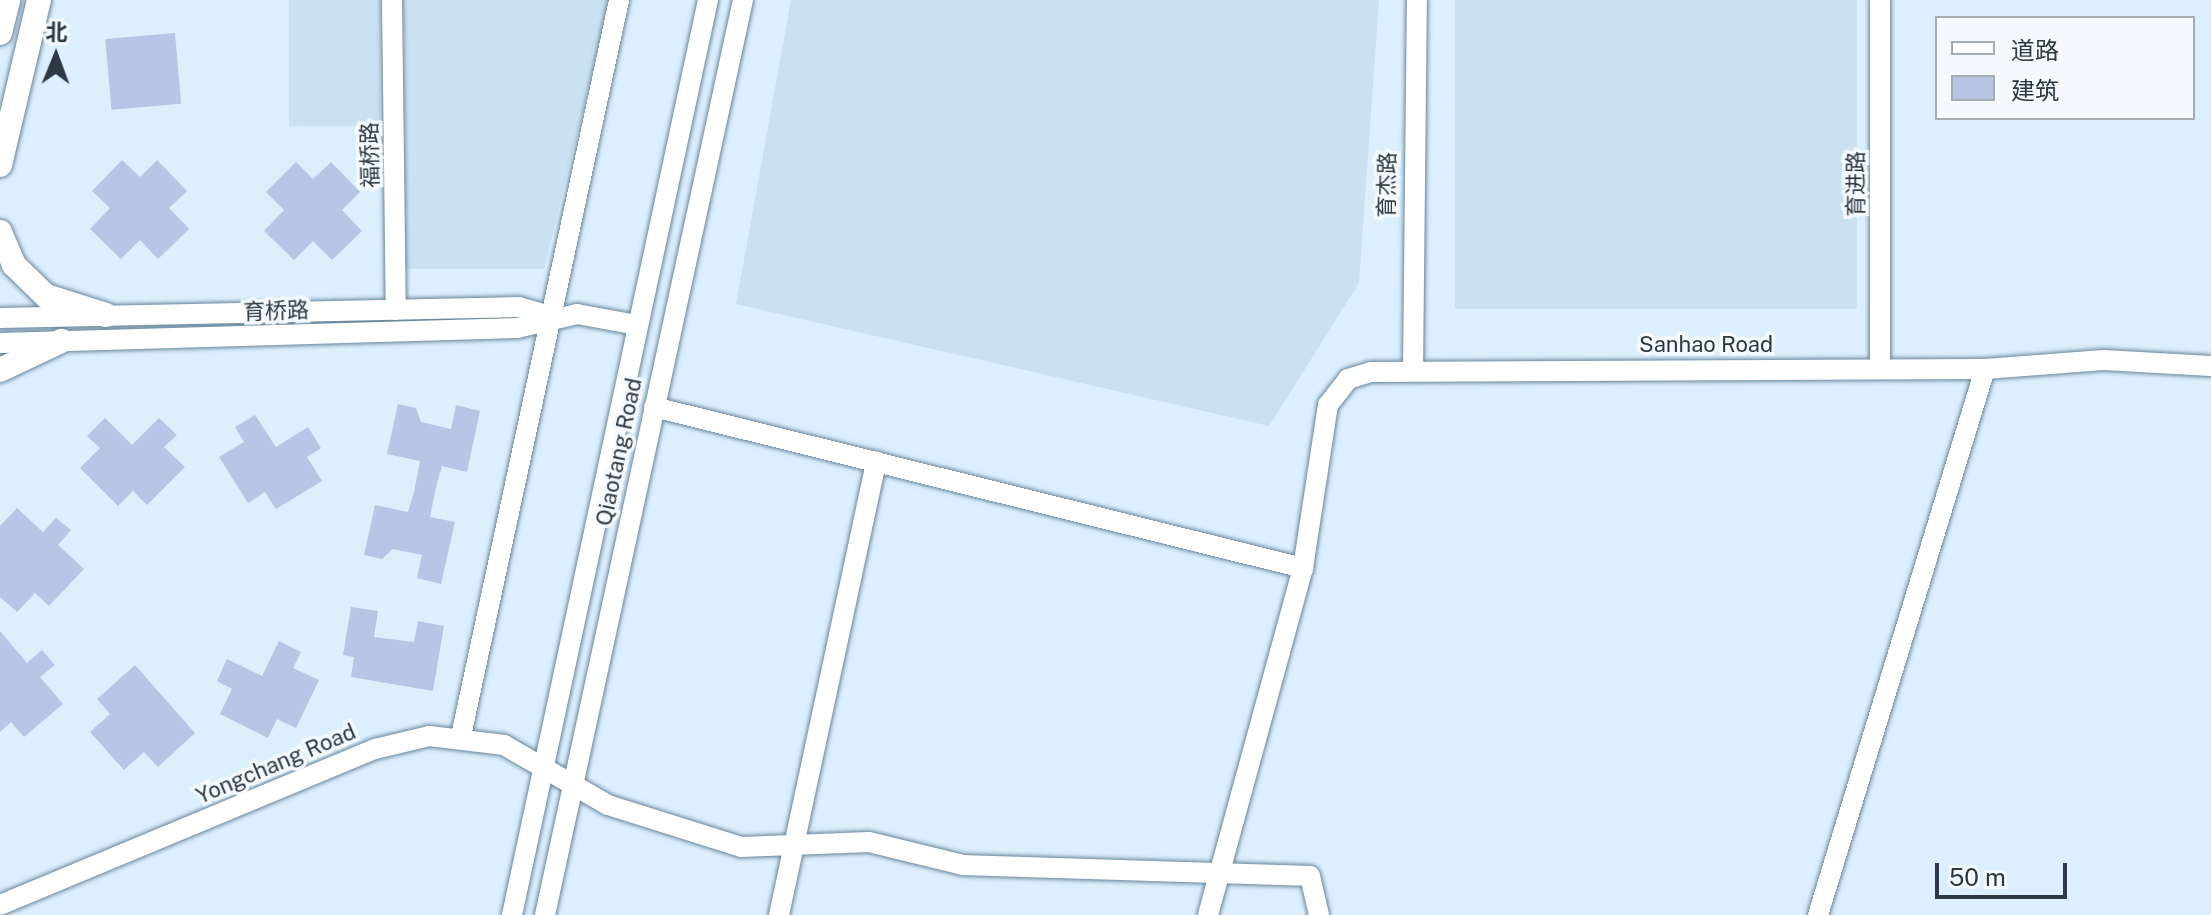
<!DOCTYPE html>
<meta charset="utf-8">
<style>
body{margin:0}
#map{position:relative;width:2211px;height:915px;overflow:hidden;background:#dceffd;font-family:"Public Sans","Noto Sans SC",sans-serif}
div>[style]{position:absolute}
.built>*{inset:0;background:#cae1f2;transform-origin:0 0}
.building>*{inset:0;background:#b9c5e5;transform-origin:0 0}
.roads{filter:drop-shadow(0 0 2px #68869b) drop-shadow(0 0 2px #68869b)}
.minor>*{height:20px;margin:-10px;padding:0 10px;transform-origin:10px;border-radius:10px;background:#fff}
.major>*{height:24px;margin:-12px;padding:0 12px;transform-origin:12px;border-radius:12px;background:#fff}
span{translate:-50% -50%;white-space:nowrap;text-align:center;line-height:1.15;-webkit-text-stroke:7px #f4faff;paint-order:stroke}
.street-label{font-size:22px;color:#2c3942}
.legend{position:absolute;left:1935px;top:16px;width:260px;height:104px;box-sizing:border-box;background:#f4faff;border:2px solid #a4adb3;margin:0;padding:10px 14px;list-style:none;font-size:24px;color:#2c3942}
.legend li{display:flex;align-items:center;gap:16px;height:40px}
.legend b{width:40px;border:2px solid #a4adb3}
.north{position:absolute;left:16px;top:16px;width:80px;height:80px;-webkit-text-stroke:6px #f4faff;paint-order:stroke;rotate:1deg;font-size:22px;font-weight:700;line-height:32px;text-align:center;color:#2c3942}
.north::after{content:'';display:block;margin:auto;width:28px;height:36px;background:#2c3942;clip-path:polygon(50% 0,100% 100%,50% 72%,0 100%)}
.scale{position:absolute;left:1935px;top:863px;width:132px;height:36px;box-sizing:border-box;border:4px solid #2c3942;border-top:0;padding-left:10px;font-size:24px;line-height:28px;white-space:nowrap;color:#2c3942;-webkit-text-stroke:6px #f4faff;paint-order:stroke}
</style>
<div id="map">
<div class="built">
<div style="left:289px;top:0;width:91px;height:126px"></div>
<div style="clip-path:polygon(404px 0,610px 0,544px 269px,406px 269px)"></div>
<div style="clip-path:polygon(791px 0,1379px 0,1359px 283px,1269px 426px,736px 304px)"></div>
<div style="left:1455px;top:0;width:402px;height:309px"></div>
</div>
<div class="building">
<div style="left:175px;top:33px;width:71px;height:70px;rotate:85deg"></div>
<div style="clip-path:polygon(122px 160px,140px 177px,157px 160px,187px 191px,169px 208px,189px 229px,158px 259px,140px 240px,121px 259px,90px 229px,110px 208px,92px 191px)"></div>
<div style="clip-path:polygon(296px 162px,313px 179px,331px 162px,360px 192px,342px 210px,362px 231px,332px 260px,313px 241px,294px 260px,264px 231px,284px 210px,266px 192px)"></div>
<div style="clip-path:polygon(398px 404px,416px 408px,421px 422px,451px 429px,456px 405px,480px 411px,467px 472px,442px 466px,436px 487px,430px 517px,455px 522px,441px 584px,417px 578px,422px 555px,393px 549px,382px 559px,364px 555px,375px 505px,408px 512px,414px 492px,420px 461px,387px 454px)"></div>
<div style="clip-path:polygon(255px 415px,276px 447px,308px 427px,321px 448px,307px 457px,322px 481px,276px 509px,265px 492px,248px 503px,219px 457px,244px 442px,235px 427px)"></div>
<div style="clip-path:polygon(105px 418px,132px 445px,159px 418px,177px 435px,164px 447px,185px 467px,147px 505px,133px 491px,118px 506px,80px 468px,100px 448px,87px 436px)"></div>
<div style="clip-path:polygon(17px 508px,43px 532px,56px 518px,71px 530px,58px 545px,84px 569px,49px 606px,35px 593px,17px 612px,0 597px,0 526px)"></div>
<div style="clip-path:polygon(351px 607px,378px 611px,374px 637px,414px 642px,418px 621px,444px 626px,433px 691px,351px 677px,354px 657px,343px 655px)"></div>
<div style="clip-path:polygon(0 631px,27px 663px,42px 650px,55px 665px,40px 677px,63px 704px,24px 737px,11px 722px,0 732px)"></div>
<div style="clip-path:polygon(279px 641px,301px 652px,293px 668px,319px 680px,296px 728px,277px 719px,268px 738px,220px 714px,232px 689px,217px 681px,227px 659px,262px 676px)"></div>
<div style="clip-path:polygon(135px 665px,195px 733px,158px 767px,144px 752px,124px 770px,90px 732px,110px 714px,97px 699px)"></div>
</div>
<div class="roads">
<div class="minor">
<div style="left:392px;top:0;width:310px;rotate:89.3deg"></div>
<div style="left:0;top:318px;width:519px;rotate:-1.21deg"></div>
<div style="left:519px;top:307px;width:33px;rotate:16deg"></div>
<div style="left:0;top:343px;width:517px;rotate:-1.66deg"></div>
<div style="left:517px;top:328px;width:62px;rotate:-13.1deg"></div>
<div style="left:577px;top:314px;width:61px;rotate:10.4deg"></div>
<div style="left:1880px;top:369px;width:369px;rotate:-90deg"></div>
<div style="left:1413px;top:371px;width:371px;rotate:-89.4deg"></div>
<div style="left:654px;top:407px;width:669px;rotate:13.93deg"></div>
<div style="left:461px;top:736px;width:753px;rotate:-77.88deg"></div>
<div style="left:0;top:905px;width:406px;rotate:-22.6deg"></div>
<div style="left:375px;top:749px;width:56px;rotate:-13.5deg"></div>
<div style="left:429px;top:736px;width:76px;rotate:6.8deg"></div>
<div style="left:504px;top:745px;width:120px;rotate:30deg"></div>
<div style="left:608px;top:805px;width:139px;rotate:17.5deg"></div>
<div style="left:741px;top:847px;width:128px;rotate:-2.2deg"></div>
<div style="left:869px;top:842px;width:97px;rotate:13.7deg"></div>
<div style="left:963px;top:865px;width:347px;rotate:1.8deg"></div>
<div style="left:1310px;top:876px;width:40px;rotate:77deg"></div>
<div style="left:512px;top:915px;width:936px;rotate:-77.91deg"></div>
<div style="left:545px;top:915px;width:936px;rotate:-77.79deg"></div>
<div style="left:779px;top:915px;width:464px;rotate:-77.9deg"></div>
<div style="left:1208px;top:915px;width:360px;rotate:-74.7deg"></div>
<div style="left:1303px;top:568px;width:165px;rotate:-81.3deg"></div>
<div style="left:1328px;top:405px;width:33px;rotate:-52deg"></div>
<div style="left:1348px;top:379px;width:24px;rotate:-17deg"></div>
<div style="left:1371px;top:372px;width:614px;rotate:-0.28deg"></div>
<div style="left:1985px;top:369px;width:119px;rotate:-4.3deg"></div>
<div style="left:2104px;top:360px;width:107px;rotate:3.2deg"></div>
<div style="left:1818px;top:915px;width:571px;rotate:-72.99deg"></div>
</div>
<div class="major">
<div style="left:0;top:33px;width:34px;rotate:-76deg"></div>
<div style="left:0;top:165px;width:170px;rotate:-76.7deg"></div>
<div style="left:0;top:232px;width:36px;rotate:67deg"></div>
<div style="left:14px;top:265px;width:45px;rotate:44.1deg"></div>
<div style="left:46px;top:296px;width:63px;rotate:17.6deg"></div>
<div style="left:0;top:370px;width:68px;rotate:-25.4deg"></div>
</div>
</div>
<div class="street-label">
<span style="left:370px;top:155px;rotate:-91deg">福桥路</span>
<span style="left:1856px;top:184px;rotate:-90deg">育进路</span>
<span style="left:1387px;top:185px;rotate:-89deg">育杰路</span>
<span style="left:276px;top:311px;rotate:-2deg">育桥路</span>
<span style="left:1706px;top:345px">Sanhao Road</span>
<span style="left:619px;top:452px;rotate:-78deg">Qiaotang Road</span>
<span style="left:276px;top:764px;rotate:-23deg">Yongchang Road</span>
</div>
<ul class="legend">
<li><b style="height:10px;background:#fff"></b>道路</li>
<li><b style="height:22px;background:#b9c5e5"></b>建筑</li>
</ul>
<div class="north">北</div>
<div class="scale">50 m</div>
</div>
